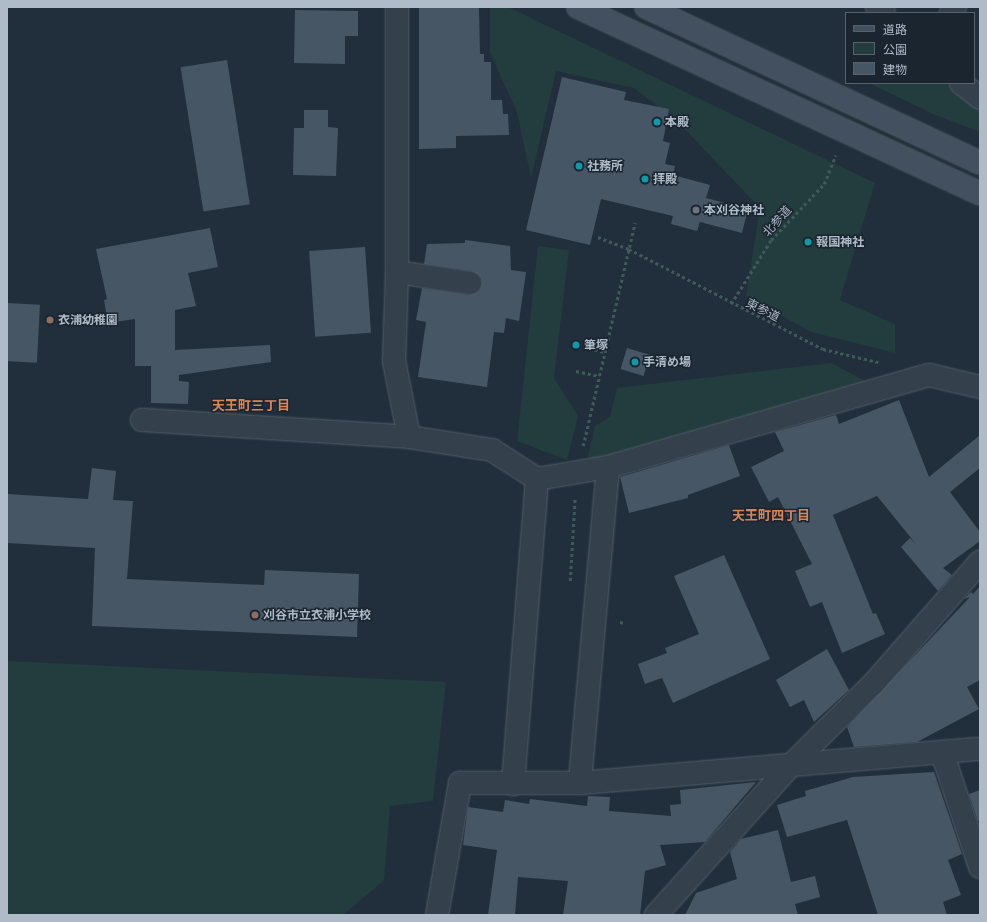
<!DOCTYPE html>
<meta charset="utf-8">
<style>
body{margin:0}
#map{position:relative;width:987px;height:922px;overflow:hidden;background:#212f3c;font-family:Inter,"Noto Sans JP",sans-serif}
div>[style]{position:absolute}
.green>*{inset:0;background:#233c3d}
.building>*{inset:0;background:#465665;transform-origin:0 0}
.path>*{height:2.5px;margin-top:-1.25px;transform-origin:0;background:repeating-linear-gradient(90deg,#405959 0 3px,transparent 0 6px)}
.roads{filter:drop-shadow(0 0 1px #525e69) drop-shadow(0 0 1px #525e69)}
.street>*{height:22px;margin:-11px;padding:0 11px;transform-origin:11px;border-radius:11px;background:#34404c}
.secondary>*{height:22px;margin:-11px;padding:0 11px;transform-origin:11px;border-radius:11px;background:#42505f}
.dots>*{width:11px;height:11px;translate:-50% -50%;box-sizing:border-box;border:2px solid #1a2530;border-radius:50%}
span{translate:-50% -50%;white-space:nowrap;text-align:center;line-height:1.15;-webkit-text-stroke:3px #1a2530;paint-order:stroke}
.poi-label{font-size:12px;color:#afbbc8;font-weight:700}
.left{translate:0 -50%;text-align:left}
.street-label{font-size:12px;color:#afbbc8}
.neighbourhood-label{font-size:13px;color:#da8558;font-weight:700}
.frame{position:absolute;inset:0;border:8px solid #afbbc8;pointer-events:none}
.legend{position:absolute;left:845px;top:12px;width:130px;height:72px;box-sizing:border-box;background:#1a2530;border:1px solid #56616d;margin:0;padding:5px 7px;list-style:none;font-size:12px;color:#afbbc8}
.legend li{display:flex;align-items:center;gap:8px;height:20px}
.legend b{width:20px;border:1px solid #56616d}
</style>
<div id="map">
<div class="green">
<div style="clip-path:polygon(490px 7px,508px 7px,875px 183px,840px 300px,895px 324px,895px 353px,811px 332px,746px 296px,760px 208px,679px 123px,634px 88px,556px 71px,531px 178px,517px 112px,490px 53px)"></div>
<div style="clip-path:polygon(946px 83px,980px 109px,980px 132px,933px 114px,871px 84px)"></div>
<div style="clip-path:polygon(538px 246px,569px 250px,554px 378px,578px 416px,567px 460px,517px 441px)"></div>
<div style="clip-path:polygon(831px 363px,866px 381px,587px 461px,595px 426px,610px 417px,617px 388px)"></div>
<div style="clip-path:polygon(7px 661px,446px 682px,433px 801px,390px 806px,384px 880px,343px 915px,7px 915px)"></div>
</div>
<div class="building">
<div style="clip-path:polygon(419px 7px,479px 7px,480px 54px,484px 54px,484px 62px,491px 62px,491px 100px,502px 100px,503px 114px,508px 114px,509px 135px,456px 136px,456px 148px,419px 149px)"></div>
<div style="clip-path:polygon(295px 10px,358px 11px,358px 36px,345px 36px,345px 64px,294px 63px)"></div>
<div style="left:227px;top:60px;width:146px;height:47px;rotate:81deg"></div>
<div style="clip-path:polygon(562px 77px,626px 92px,624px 100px,669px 109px,663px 141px,670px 143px,665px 164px,675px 166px,673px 175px,710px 185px,706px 198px,748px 209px,742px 233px,700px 222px,697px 231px,671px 224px,673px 216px,601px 199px,590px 245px,526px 230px)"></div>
<div style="clip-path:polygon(304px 110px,328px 110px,328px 127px,338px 128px,336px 176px,293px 175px,294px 128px,304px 128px)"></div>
<div style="clip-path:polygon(210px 228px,218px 267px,188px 273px,196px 306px,175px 310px,175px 350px,270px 345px,271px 362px,179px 375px,179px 381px,189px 382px,188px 404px,151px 403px,151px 366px,135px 366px,135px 319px,108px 323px,104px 300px,107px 299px,96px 249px)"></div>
<div style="clip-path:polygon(465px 240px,510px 246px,511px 270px,526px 272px,519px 321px,506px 318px,504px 333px,494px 332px,487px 387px,418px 377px,426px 322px,416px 320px,422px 288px,469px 295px,479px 291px,482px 284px,481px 278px,472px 271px,424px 264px,427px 244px,465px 243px)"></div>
<div style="left:365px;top:247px;width:86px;height:56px;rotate:86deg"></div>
<div style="left:7px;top:303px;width:33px;height:58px;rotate:3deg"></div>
<div style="left:627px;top:348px;width:24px;height:22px;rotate:17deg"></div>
<div style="clip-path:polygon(899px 400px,929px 477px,980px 435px,980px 468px,950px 492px,980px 532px,980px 541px,943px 568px,952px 575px,938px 591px,901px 547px,910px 538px,916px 544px,877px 496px,833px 515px,873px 614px,876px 613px,885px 634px,842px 653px,822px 602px,810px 607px,795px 571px,812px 564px,778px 497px,769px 502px,751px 467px,784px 451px,775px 432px,836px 415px,839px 424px)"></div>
<div style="clip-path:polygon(729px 445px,740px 476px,688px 495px,688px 498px,629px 513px,620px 477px)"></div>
<div style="clip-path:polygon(92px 468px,116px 471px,113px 500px,133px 501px,127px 579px,264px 585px,265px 570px,359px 574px,357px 637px,92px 626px,95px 548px,7px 543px,7px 494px,88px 499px)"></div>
<div style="clip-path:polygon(724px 555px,770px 659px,673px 703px,662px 678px,645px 684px,638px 664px,667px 653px,665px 648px,699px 634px,674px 576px)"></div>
<div style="clip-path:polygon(980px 586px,980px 680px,967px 687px,979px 709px,917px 742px,854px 747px,847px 727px,970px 597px,964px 599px,971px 592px,973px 594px)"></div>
<div style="clip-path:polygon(827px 649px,849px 690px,814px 722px,804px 700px,790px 707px,776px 680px)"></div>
<div style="clip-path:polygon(934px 772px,962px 854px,948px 860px,961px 895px,943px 902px,947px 915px,878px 915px,847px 820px,787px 837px,777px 805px,806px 796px,805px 791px,853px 777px)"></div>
<div style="clip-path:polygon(756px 782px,705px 842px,660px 845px,666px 865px,645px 871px,640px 915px,563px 915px,568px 881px,518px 877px,515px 915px,488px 915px,497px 850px,463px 845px,468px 807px,503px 812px,505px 800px,529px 804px,530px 799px,587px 806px,588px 796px,610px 797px,609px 811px,671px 816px,670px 805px,681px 804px,680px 790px)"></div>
<div style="clip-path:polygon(980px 790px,980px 820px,978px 821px,969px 794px)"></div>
<div style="clip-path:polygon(778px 830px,791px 882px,815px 876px,820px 897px,795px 904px,798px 915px,685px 915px,696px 893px,737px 879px,730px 852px,741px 839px)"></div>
</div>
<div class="path">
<div style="left:598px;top:237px;width:33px;rotate:21deg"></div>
<div style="left:629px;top:249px;width:218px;rotate:27.3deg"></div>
<div style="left:823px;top:349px;width:57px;rotate:13.3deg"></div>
<div style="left:731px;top:304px;width:75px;rotate:-58deg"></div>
<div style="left:771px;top:240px;width:77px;rotate:-46.6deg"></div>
<div style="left:824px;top:184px;width:31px;rotate:-68deg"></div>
<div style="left:589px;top:348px;width:16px;rotate:15deg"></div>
<div style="left:576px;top:371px;width:24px;rotate:12deg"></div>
<div style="left:583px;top:446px;width:229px;rotate:-76.9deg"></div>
<div style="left:570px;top:581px;width:83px;rotate:-86.6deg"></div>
<div style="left:620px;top:622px;width:6px;rotate:9deg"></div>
</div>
<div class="roads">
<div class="street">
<div style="left:397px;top:7px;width:265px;rotate:90deg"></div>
<div style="left:397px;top:272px;width:89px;rotate:91.9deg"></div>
<div style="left:394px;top:361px;width:77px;rotate:78.8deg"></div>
<div style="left:409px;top:437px;width:84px;rotate:8.9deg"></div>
<div style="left:492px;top:450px;width:54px;rotate:32.8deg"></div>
<div style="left:537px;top:479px;width:306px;rotate:94.5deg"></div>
<div style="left:877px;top:7px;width:9px;rotate:41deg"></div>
<div style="left:951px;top:13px;width:7px;rotate:-56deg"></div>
<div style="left:961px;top:83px;width:24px;rotate:38deg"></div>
<div style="left:397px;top:272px;width:74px;rotate:8.6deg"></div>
<div style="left:142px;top:420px;width:268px;rotate:3.6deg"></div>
<div style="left:608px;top:467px;width:334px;rotate:-16deg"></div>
<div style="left:929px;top:375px;width:52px;rotate:13.2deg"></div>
<div style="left:537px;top:479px;width:72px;rotate:-9.6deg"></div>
<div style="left:608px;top:467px;width:317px;rotate:95.1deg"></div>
<div style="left:942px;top:752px;width:121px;rotate:71.7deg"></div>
<div style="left:437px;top:915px;width:134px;rotate:-80.1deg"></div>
<div style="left:460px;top:783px;width:120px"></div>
<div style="left:580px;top:783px;width:401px;rotate:-4.9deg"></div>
<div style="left:656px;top:915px;width:202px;rotate:-48deg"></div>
<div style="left:791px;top:765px;width:117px;rotate:-44.7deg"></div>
<div style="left:874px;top:683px;width:161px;rotate:-48.8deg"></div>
</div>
<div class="secondary">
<div style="left:578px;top:7px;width:443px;rotate:24.9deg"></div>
<div style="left:646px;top:7px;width:369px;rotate:25deg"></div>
</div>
</div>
<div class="dots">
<div style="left:657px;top:122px;background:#0f9aa8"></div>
<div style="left:579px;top:166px;background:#0f9aa8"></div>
<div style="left:645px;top:179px;background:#0f9aa8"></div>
<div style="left:696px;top:210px;background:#6b7280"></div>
<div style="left:808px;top:242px;background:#0f9aa8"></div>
<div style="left:50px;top:320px;background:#8d6e63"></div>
<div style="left:576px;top:345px;background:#0f9aa8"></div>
<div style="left:635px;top:362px;background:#0f9aa8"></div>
<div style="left:255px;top:615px;background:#8d6e63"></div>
</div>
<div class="poi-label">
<span class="left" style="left:665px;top:122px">本殿</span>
<span class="left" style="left:587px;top:166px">社務所</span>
<span class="left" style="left:653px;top:179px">拝殿</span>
<span class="left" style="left:704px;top:210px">本刈谷神社</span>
<span class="left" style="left:816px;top:242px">報国神社</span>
<span class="left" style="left:58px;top:320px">衣浦幼稚園</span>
<span class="left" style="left:584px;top:345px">筆塚</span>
<span class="left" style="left:643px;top:362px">手清め場</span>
<span class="left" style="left:263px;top:615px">刈谷市立衣浦小学校</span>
</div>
<div class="street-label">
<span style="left:777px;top:221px;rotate:-48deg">北参道</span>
<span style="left:763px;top:310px;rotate:26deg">東参道</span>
</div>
<div class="neighbourhood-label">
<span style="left:251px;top:405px">天王町三丁目</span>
<span style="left:771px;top:515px">天王町四丁目</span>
</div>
<div class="frame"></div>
<ul class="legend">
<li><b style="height:5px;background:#42505f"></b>道路</li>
<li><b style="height:11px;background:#233c3d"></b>公園</li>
<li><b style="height:11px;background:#465665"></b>建物</li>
</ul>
</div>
